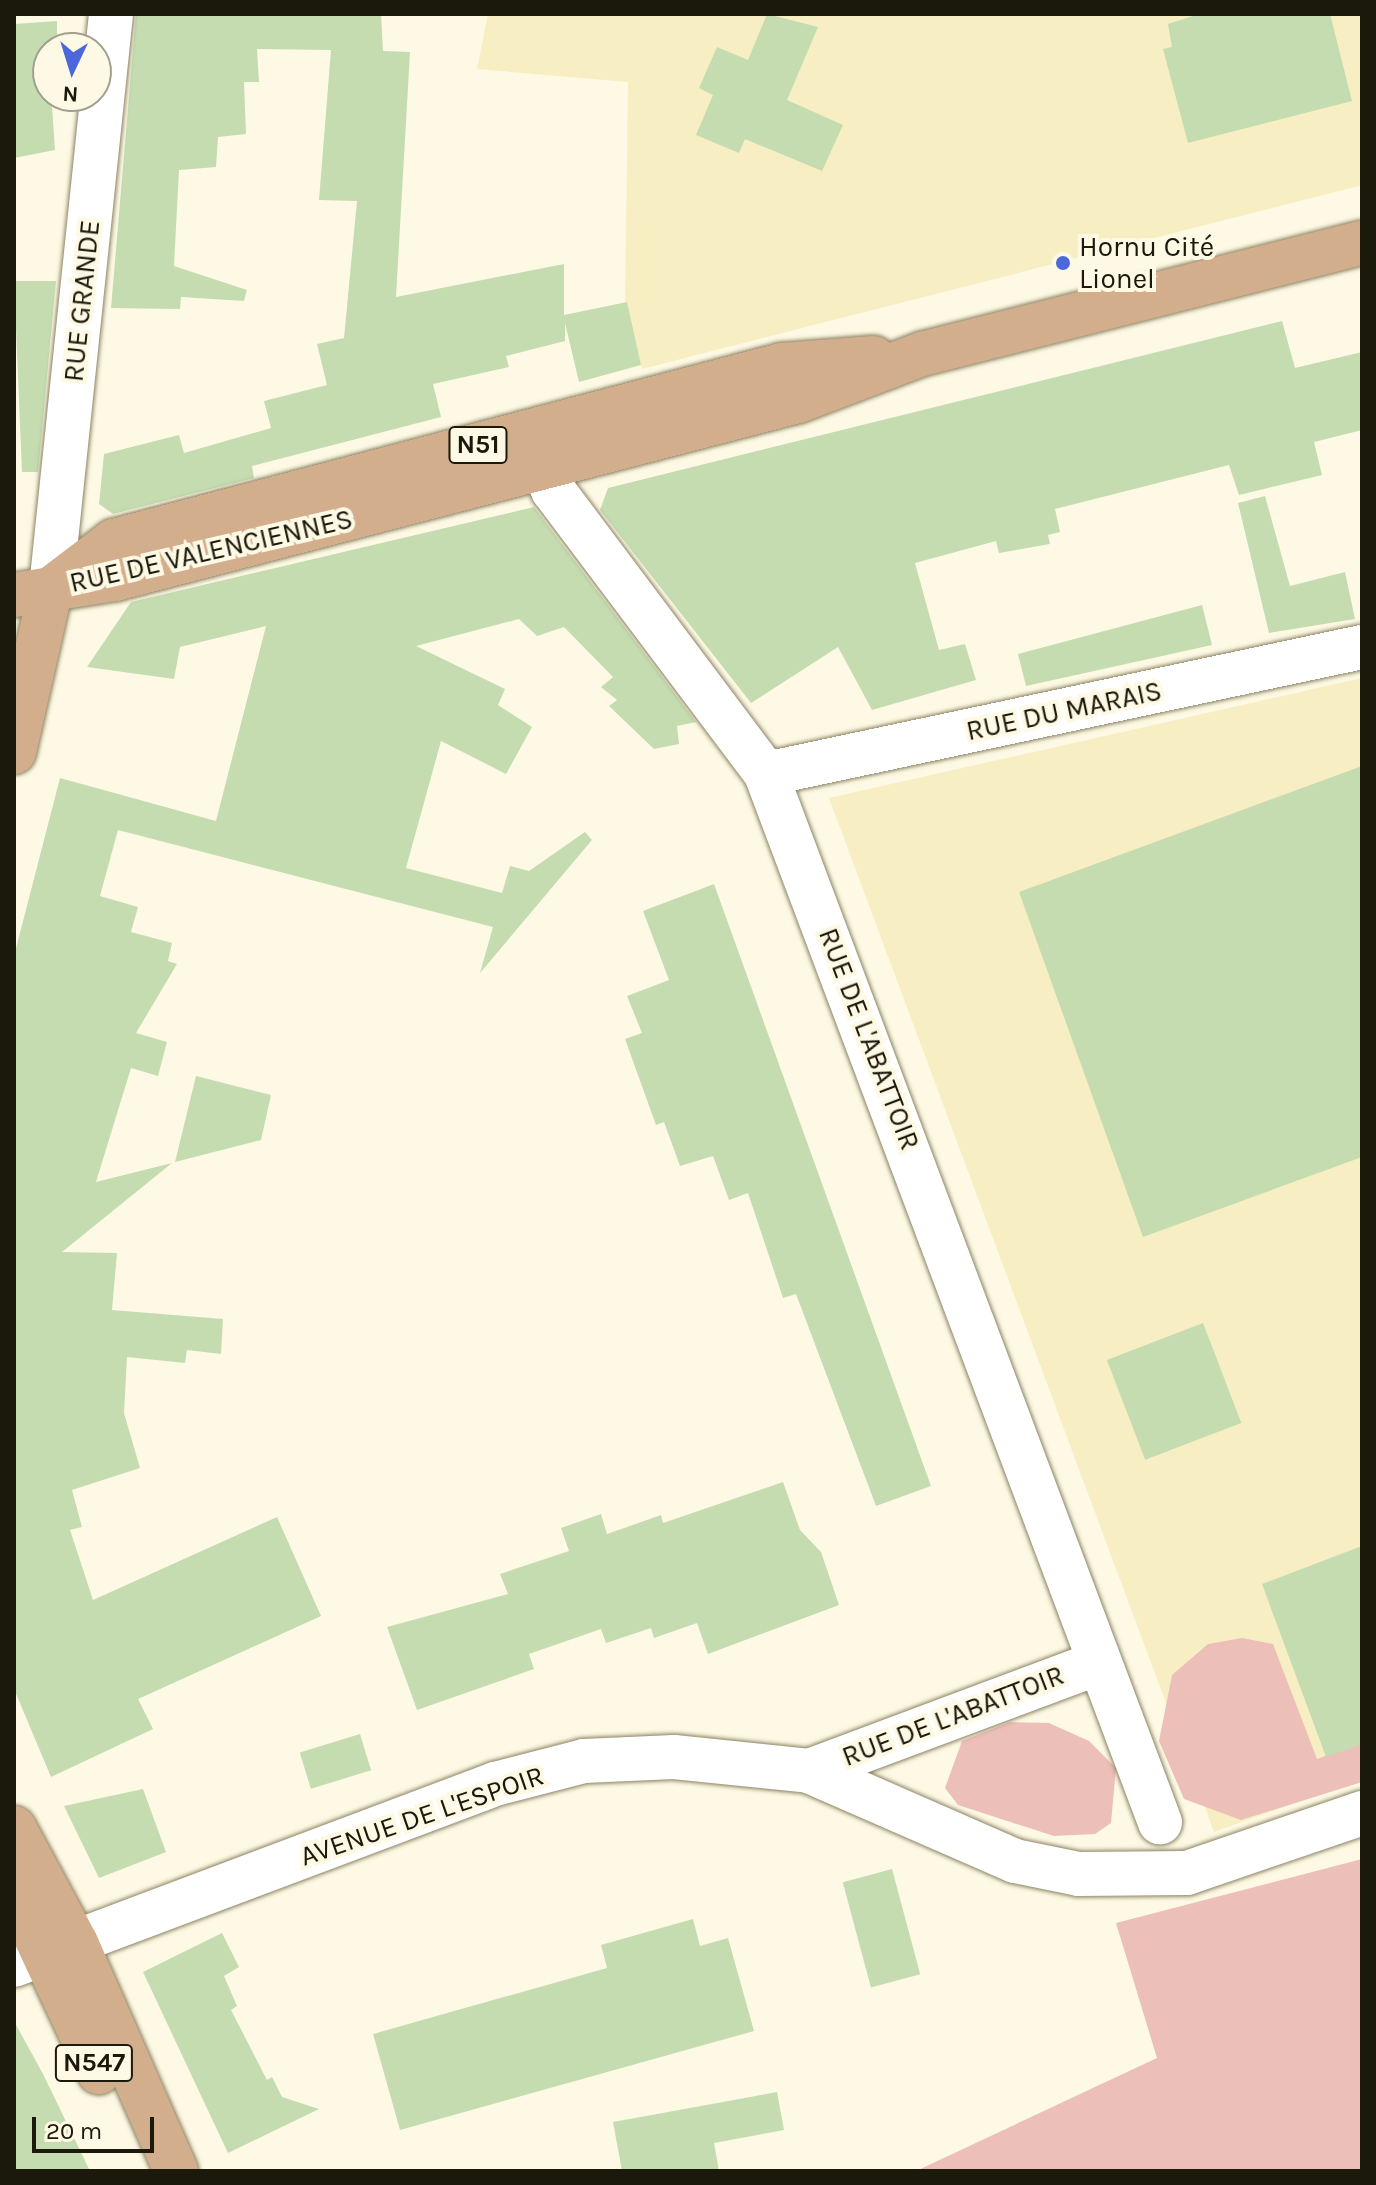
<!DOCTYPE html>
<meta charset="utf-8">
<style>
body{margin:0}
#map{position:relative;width:1376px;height:2185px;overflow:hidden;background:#fef9e4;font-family:Karla,sans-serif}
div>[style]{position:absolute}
.built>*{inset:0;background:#f8eec4}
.green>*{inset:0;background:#ecbfb9}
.building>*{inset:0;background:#c5dcb1;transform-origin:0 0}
.roads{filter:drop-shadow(0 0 2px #8b8364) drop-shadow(0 0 2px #8b8364)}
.minor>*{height:44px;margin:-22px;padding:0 22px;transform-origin:22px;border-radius:22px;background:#fff}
.major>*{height:44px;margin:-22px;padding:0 22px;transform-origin:22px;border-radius:22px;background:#d3ae8c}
.dots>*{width:22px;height:22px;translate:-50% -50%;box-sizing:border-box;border:4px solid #fef9e4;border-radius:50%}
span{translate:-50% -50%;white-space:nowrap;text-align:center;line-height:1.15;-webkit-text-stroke:8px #fef9e4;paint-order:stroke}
.shield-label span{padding:2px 6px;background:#fef9e4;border:2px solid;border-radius:6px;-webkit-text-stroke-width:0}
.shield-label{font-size:26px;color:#1b180c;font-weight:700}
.poi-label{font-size:28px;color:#1b180c}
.left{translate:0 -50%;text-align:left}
.street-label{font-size:28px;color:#1b180c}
.frame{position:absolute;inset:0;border:16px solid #1b180c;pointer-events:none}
.north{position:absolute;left:32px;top:32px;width:80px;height:80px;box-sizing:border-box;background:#fef9e4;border:2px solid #a39f8e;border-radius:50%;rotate:184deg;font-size:22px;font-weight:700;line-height:32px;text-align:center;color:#1b180c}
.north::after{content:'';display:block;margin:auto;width:28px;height:36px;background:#4b67db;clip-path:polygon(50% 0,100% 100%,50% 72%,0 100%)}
.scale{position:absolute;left:32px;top:2117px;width:122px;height:36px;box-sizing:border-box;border:4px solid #1b180c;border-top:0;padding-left:10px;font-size:24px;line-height:28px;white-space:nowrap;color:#1b180c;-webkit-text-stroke:6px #fef9e4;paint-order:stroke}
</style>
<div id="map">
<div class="built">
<div style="clip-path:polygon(488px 14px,1362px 14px,1362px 185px,642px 369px,625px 306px,628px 82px,477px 69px)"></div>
<div style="clip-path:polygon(1362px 678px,1362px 1779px,1214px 1832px,829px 798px)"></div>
</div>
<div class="green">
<div style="clip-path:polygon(1242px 1638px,1273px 1644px,1317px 1759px,1362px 1742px,1362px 1782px,1241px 1820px,1184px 1799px,1159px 1741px,1172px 1675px,1208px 1644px)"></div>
<div style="clip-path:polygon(1010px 1722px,1049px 1723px,1089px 1741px,1116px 1768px,1111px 1823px,1095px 1834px,1054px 1836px,958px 1805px,945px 1788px,962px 1741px)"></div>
<div style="clip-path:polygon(1362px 1859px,1362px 2171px,916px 2171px,1157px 2058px,1116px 1923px)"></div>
</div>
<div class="building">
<div style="clip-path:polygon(136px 14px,381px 14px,383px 51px,410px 52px,396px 297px,564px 264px,564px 315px,627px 302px,641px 365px,579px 382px,565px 323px,565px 341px,506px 356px,509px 367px,433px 384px,441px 417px,252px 466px,254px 478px,113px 514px,99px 504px,104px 454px,179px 435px,184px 453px,271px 428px,264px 401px,327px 385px,317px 344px,344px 338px,357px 201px,319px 200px,331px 50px,257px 49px,259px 82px,244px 82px,246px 134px,218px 137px,216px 167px,179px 170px,174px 266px,247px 290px,244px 301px,181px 297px,180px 309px,111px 308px)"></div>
<div style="clip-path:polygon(767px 14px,818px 27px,787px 100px,843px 125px,822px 171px,745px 139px,739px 153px,696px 135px,713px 95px,699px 88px,717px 47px,748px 60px)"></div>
<div style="clip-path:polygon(1199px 14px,1330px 14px,1352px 101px,1188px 143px,1163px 49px,1172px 47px,1168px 24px)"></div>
<div style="clip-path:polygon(57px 21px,57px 48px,48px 48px,55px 150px,14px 158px,14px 24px)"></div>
<div style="clip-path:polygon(14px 281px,56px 281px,38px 472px,22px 472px)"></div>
<div style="clip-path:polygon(1282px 321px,1295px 368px,1362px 352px,1362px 430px,1314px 442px,1322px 475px,1239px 495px,1229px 465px,1055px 509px,1060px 532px,1048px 535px,1050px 544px,999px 553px,996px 541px,915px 563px,939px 650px,965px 644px,976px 680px,872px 710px,838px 647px,751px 703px,600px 510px,608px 488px)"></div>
<div style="clip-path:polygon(1265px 496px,1290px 586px,1345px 572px,1355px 619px,1269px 633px,1238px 503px)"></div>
<div style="clip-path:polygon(534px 507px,696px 722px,677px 726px,679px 744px,654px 749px,609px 706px,617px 700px,601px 687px,613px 677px,564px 627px,537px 636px,519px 619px,416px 646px,505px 689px,498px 705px,532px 727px,506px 774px,441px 741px,406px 868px,502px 893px,510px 866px,529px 871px,585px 832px,592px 840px,480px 973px,493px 927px,118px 830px,100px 896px,138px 907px,131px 932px,172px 943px,168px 961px,177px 964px,136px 1033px,167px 1042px,158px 1076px,131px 1068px,96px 1182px,172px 1163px,62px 1252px,117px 1253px,112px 1310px,223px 1319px,221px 1354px,187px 1350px,185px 1363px,127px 1357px,124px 1413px,140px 1468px,72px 1490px,82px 1527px,70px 1530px,93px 1600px,277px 1517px,321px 1616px,138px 1699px,153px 1729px,51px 1777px,14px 1689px,14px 956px,60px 778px,216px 821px,266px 626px,180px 647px,174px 679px,87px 667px,131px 602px)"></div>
<div style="clip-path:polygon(1202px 605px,1212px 645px,1026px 686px,1018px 654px)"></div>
<div style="clip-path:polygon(1362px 766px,1362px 1157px,1143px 1237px,1019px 892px)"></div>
<div style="clip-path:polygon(714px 884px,931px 1486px,876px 1506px,796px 1294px,783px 1298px,748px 1193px,729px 1200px,713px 1156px,680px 1166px,664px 1122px,656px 1125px,625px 1039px,642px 1033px,627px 996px,669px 980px,643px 911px)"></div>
<div style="clip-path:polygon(196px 1076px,271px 1095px,261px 1140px,175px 1162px)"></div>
<div style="left:1203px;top:1323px;width:107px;height:103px;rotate:69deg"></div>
<div style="clip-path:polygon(783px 1482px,800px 1530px,821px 1552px,839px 1605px,708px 1654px,697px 1623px,654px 1638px,651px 1628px,606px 1643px,601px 1629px,529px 1654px,534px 1669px,417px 1710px,387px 1627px,508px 1594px,500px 1574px,569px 1551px,561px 1528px,601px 1514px,607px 1534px,661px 1515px,663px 1523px)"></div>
<div style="clip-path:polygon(1362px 1546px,1362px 1744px,1326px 1757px,1262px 1584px)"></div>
<div style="left:360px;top:1734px;width:38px;height:63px;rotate:73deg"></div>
<div style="clip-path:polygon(143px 1789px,166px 1852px,99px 1878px,64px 1806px)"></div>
<div style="left:892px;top:1869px;width:109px;height:51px;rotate:75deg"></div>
<div style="clip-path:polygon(693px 1919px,700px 1946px,728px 1938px,754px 2031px,400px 2130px,373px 2034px,607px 1968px,601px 1945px)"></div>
<div style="clip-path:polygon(222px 1933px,239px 1967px,224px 1976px,237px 2006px,231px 2010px,267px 2080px,272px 2077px,282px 2097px,319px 2109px,228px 2153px,143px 1972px)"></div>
<div style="clip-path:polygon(14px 2021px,44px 2076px,90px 2171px,14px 2171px)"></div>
<div style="clip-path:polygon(777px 2092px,784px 2130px,714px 2143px,719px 2171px,622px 2171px,613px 2122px)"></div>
</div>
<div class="roads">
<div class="minor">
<div style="left:573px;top:443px;width:38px;rotate:140deg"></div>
<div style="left:544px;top:467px;width:25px;rotate:69deg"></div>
<div style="left:553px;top:490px;width:355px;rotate:53.1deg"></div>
<div style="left:766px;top:774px;width:1120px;rotate:69.4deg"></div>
<div style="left:51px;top:588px;width:577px;rotate:-84.03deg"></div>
<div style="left:766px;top:774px;width:609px;rotate:-12.03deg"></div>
<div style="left:809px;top:1771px;width:309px;rotate:-20.5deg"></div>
<div style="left:14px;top:1965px;width:514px;rotate:-20.62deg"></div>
<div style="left:495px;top:1784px;width:92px;rotate:-14.5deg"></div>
<div style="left:584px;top:1761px;width:90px;rotate:-2.5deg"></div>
<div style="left:674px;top:1757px;width:136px;rotate:5.9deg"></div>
<div style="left:809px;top:1771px;width:225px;rotate:23.6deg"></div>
<div style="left:1015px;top:1861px;width:65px;rotate:11.5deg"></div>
<div style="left:1079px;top:1874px;width:108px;rotate:-0.5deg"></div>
<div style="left:1187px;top:1873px;width:185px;rotate:-18.9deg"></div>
</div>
<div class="major">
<div style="left:56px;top:585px;width:73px;rotate:-37.2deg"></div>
<div style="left:114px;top:541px;width:691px;rotate:-14.76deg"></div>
<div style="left:782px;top:365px;width:92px;rotate:-4.4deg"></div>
<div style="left:14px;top:595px;width:102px;rotate:-9deg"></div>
<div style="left:115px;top:579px;width:706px;rotate:-14.61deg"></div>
<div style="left:798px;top:401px;width:133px;rotate:-20.8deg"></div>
<div style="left:922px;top:354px;width:454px;rotate:-14.2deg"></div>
<div style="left:14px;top:752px;width:168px;rotate:-77.3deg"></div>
<div style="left:14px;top:1828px;width:131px;rotate:61.7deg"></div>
<div style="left:76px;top:1943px;width:249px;rotate:66.3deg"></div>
<div style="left:14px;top:1890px;width:201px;rotate:65deg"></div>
</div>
</div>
<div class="dots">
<div style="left:1063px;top:263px;background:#4b67db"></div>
</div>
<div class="shield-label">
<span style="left:478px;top:445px">N51</span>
<span style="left:94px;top:2063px">N547</span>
</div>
<div class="poi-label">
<span class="left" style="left:1079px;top:263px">Hornu Cité<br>Lionel</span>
</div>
<div class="street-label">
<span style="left:82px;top:301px;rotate:-84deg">RUE GRANDE</span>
<span style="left:211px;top:551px;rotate:-13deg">RUE DE VALENCIENNES</span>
<span style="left:1064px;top:711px;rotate:-12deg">RUE DU MARAIS</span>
<span style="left:869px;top:1039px;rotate:69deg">RUE DE L'ABATTOIR</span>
<span style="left:953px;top:1716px;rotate:-21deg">RUE DE L'ABATTOIR</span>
<span style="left:422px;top:1816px;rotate:-19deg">AVENUE DE L'ESPOIR</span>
</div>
<div class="frame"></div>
<div class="north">N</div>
<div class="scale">20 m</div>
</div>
